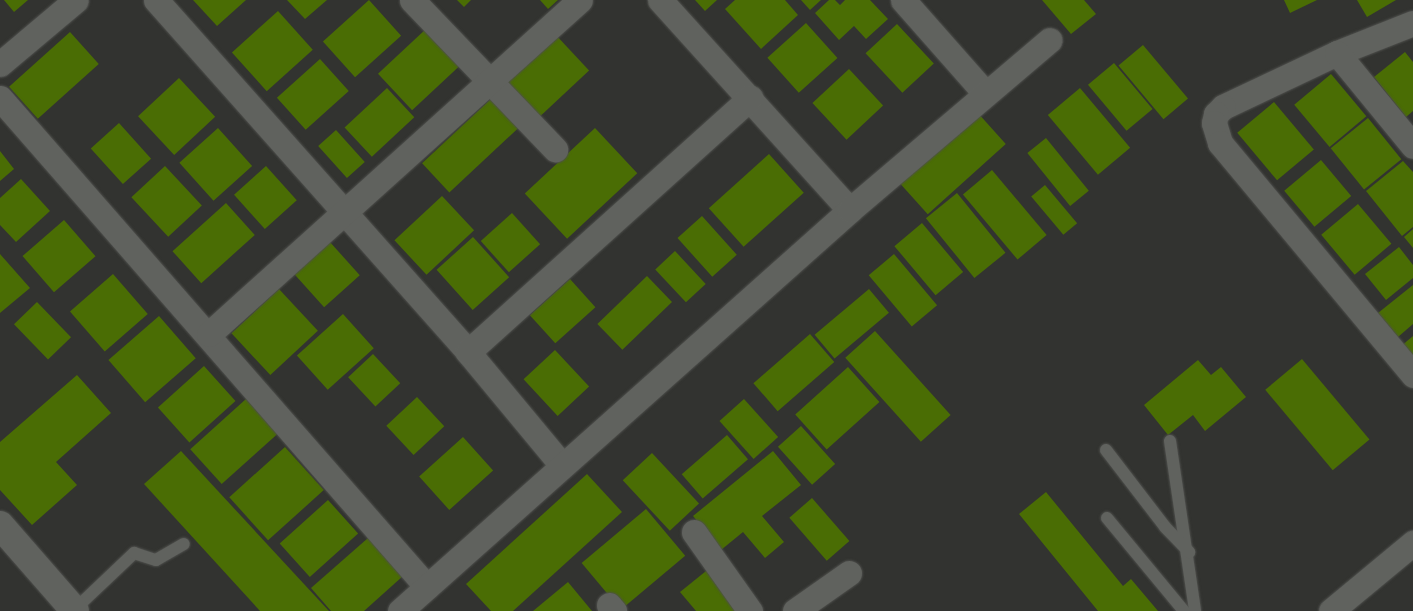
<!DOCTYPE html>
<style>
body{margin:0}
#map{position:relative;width:1413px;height:611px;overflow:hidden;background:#323330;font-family:Lato,sans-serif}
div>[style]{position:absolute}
.building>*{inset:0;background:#4a6d04;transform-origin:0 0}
.roads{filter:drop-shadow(0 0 1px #4e4f4c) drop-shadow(0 0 1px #4e4f4c)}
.lane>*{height:12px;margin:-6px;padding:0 6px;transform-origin:6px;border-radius:6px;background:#60625e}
.street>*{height:25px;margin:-12.5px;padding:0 12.5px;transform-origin:12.5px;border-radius:12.5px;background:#60625e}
.secondary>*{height:28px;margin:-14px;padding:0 14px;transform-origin:14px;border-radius:14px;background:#60625e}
span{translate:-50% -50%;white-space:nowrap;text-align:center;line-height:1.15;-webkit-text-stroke:5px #1a1b19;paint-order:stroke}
</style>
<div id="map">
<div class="building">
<div style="clip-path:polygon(4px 0,28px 0,14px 12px)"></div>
<div style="clip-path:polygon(193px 0,246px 0,217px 26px)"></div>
<div style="clip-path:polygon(287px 0,327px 0,305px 19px)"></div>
<div style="left:369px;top:0;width:48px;height:62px;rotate:48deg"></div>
<div style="clip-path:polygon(457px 0,471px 0,464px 7px)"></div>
<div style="clip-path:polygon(540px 0,558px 0,548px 9px)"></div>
<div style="clip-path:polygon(695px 0,717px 0,705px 11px)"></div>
<div style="clip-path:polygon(735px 0,785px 0,798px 15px,761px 49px,725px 9px)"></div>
<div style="clip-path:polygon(801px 0,821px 0,810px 10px)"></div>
<div style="clip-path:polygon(829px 0,835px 0,840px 5px,845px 0,870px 0,888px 19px,866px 39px,854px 26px,839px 40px,815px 13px)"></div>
<div style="clip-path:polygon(1042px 0,1084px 0,1096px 14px,1071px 34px)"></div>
<div style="clip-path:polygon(1284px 0,1317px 0,1290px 13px)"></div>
<div style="clip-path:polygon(1357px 0,1396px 0,1367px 17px)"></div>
<div style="left:278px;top:11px;width:52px;height:62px;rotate:48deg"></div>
<div style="left:806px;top:23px;width:47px;height:52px;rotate:48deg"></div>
<div style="left:897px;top:24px;width:54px;height:43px;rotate:47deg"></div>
<div style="left:427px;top:28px;width:50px;height:67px;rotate:47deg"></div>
<div style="left:70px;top:32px;width:43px;height:82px;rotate:48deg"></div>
<div style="left:555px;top:34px;width:50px;height:72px;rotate:47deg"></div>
<div style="left:1143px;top:45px;width:70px;height:32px;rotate:50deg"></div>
<div style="clip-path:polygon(1405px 52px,1413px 62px,1413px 111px,1406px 117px,1374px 77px)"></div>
<div style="left:320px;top:59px;width:43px;height:58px;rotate:48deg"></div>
<div style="left:1114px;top:63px;width:60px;height:34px;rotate:50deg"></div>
<div style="left:849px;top:69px;width:50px;height:50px;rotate:47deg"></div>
<div style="left:1331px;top:74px;width:55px;height:48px;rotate:50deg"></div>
<div style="left:179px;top:78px;width:53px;height:56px;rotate:47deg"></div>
<div style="left:387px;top:88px;width:40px;height:58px;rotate:47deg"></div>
<div style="left:1080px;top:88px;width:78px;height:42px;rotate:50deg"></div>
<div style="left:493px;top:97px;width:40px;height:97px;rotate:47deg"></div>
<div style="left:1274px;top:102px;width:62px;height:48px;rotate:50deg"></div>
<div style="left:977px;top:112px;width:43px;height:105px;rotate:48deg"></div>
<div style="left:1368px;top:118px;width:53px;height:48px;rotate:51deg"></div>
<div style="left:119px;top:123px;width:48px;height:38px;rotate:48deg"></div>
<div style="left:218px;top:128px;width:51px;height:52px;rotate:48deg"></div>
<div style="left:595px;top:128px;width:62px;height:96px;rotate:47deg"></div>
<div style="left:336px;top:130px;width:43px;height:24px;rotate:48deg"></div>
<div style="left:1046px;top:138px;width:68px;height:24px;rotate:51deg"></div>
<div style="clip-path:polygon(0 151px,14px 169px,0 181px)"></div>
<div style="left:769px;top:154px;width:52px;height:81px;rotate:48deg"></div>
<div style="left:1321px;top:160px;width:47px;height:48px;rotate:50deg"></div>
<div style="clip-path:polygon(1403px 161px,1413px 172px,1413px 227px,1402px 236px,1366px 191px)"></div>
<div style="left:165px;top:166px;width:54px;height:46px;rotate:47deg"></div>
<div style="left:266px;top:166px;width:46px;height:43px;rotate:48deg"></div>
<div style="left:992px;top:170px;width:85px;height:38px;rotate:50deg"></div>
<div style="clip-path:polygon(21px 179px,50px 211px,16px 242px,0 225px,0 198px)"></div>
<div style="left:1045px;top:185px;width:50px;height:18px;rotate:50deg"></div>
<div style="left:957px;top:193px;width:77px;height:40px;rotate:51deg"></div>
<div style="left:442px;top:196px;width:47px;height:65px;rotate:47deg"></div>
<div style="left:226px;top:203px;width:43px;height:72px;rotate:48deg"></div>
<div style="left:1358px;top:204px;width:52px;height:48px;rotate:50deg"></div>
<div style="left:512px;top:213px;width:42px;height:42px;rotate:48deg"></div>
<div style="left:702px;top:216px;width:52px;height:33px;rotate:48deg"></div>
<div style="left:64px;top:220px;width:48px;height:55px;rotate:49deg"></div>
<div style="left:922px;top:223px;width:64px;height:36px;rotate:50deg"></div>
<div style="clip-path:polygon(1413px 229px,1413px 248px,1404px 237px)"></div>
<div style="left:473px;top:237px;width:54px;height:49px;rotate:48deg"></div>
<div style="left:329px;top:241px;width:46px;height:48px;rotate:48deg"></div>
<div style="clip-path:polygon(1399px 247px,1413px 265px,1413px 278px,1386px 300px,1365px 274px)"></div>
<div style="left:675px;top:251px;width:45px;height:27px;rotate:47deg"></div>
<div style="clip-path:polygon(0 254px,30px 288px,0 313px)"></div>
<div style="left:894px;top:254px;width:67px;height:33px;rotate:50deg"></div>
<div style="left:113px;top:274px;width:53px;height:57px;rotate:49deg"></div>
<div style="left:647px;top:276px;width:36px;height:69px;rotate:46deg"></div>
<div style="left:570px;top:279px;width:38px;height:54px;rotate:48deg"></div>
<div style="clip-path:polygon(1413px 285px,1413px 324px,1398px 337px,1378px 313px)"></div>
<div style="left:279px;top:289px;width:57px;height:65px;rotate:47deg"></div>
<div style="left:869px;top:289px;width:31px;height:71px;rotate:50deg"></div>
<div style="left:37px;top:302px;width:49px;height:32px;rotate:46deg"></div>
<div style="left:343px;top:314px;width:46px;height:62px;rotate:48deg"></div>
<div style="left:159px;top:316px;width:56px;height:67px;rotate:49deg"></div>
<div style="left:875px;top:331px;width:113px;height:40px;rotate:48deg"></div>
<div style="left:810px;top:334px;width:37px;height:75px;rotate:49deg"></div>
<div style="clip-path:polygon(1413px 336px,1413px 363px,1400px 347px)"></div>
<div style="left:555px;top:350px;width:50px;height:43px;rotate:47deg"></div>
<div style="left:373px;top:354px;width:40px;height:34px;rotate:47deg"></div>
<div style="left:1302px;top:359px;width:105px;height:48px;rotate:50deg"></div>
<div style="clip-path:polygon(1198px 360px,1211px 375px,1221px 367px,1246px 397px,1205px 431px,1193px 415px,1168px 435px,1144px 405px)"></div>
<div style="left:204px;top:366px;width:47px;height:62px;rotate:48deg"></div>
<div style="left:848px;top:367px;width:47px;height:71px;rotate:48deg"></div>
<div style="clip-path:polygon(77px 375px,111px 413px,56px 462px,77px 485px,32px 525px,0 490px,0 442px)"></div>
<div style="left:417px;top:397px;width:40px;height:42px;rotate:47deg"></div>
<div style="left:246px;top:399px;width:47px;height:75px;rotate:48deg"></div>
<div style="left:744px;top:399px;width:51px;height:33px;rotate:48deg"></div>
<div style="left:801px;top:426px;width:51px;height:31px;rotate:48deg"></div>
<div style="left:727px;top:435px;width:32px;height:60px;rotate:49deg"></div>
<div style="left:463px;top:437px;width:45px;height:59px;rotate:48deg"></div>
<div style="left:285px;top:447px;width:58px;height:75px;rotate:48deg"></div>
<div style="clip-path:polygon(181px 451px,329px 611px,260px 611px,144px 484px)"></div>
<div style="clip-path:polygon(773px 451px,801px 485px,762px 516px,784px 542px,765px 558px,743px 532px,721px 550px,693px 516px)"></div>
<div style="left:652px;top:453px;width:69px;height:40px;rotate:47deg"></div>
<div style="clip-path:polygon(587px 474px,622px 512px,513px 611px,491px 611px,466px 584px)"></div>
<div style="clip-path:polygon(1046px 492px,1123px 586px,1131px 579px,1158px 611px,1098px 611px,1019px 514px)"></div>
<div style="left:812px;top:498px;width:57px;height:30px;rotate:49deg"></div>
<div style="left:328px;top:500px;width:45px;height:65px;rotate:48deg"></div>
<div style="left:646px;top:509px;width:61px;height:84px;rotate:50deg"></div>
<div style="clip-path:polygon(368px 538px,403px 576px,364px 611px,331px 611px,311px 588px)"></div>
<div style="clip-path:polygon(711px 567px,747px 611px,696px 611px,680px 592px)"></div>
<div style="clip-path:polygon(568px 582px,592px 611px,533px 611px)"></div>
</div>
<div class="roads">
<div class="lane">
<div style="left:1170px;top:441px;width:172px;rotate:81.6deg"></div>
<div style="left:1106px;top:450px;width:97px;rotate:52.5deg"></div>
<div style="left:1165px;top:527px;width:35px;rotate:46deg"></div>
<div style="left:1107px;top:518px;width:121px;rotate:50.4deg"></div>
<div style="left:74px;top:610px;width:83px;rotate:-43.5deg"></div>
<div style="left:134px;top:553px;width:23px;rotate:18deg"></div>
<div style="left:156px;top:560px;width:32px;rotate:-30deg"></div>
</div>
<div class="street">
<div style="left:156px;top:0;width:470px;rotate:48.4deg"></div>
<div style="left:468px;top:352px;width:146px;rotate:50.3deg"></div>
<div style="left:412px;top:0;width:207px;rotate:46.2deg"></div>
<div style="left:660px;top:0;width:283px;rotate:47.9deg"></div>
<div style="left:903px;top:0;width:124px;rotate:48.6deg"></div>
<div style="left:1413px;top:23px;width:82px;rotate:158.5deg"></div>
<div style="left:1337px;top:53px;width:126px;rotate:154.7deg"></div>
<div style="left:1223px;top:107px;width:10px;rotate:135deg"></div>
<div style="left:1216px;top:114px;width:9px;rotate:103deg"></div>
<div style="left:1214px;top:123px;width:21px;rotate:73deg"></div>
<div style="left:1220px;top:143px;width:302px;rotate:50.2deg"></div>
<div style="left:1337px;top:53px;width:120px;rotate:50.7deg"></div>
<div style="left:0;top:64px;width:99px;rotate:-40.1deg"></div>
<div style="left:0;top:98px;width:649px;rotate:48.87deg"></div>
<div style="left:209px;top:334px;width:499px;rotate:-42deg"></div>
<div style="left:468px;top:352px;width:380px;rotate:-42deg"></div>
<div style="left:694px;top:532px;width:97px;rotate:54.7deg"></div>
<div style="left:609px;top:605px;width:8px;rotate:50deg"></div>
<div style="left:400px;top:611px;width:603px;rotate:-41.7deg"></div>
<div style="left:850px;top:210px;width:262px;rotate:-40.4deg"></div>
<div style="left:795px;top:611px;width:66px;rotate:-35.1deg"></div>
<div style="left:1331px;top:611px;width:107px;rotate:-39.7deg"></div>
</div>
<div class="secondary">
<div style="left:0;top:525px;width:114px;rotate:48.9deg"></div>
</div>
</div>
</div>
